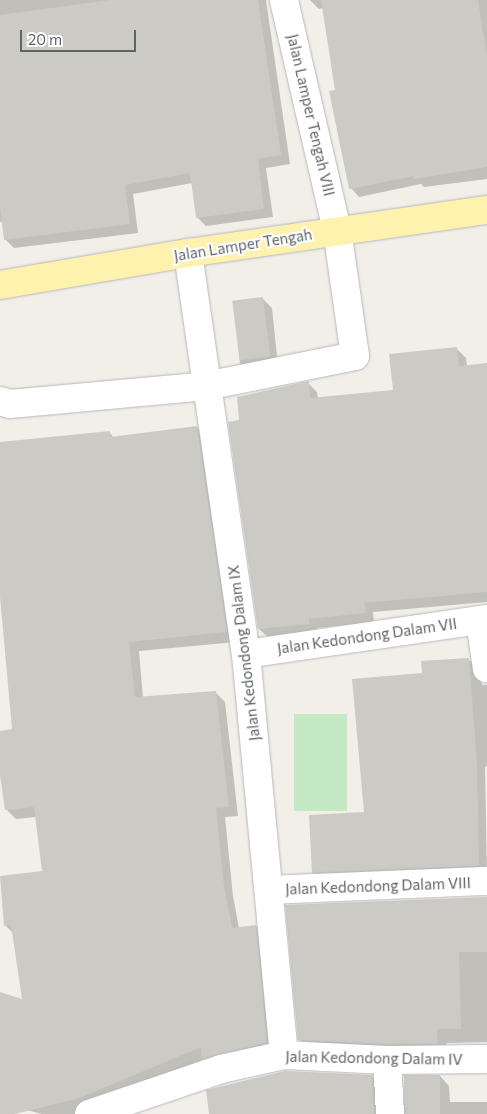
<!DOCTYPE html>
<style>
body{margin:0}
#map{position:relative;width:487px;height:1114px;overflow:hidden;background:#f1efe8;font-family:Commissioner,sans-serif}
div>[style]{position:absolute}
.green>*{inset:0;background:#c5e8c5;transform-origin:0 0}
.shadow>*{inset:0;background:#0003}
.building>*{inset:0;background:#cccac5;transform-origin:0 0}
.roads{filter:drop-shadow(0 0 1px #b5b8bc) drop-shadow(0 0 1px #b5b8bc)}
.minor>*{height:28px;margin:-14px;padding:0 14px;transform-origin:14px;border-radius:14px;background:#fff}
.major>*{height:28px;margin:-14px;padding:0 14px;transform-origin:14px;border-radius:14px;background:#fff2af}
span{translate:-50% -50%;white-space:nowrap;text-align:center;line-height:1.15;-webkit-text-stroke:4px #fff;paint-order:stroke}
.street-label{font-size:15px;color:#5f6368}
.scale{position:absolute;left:20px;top:30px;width:116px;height:22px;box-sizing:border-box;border:2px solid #5f6368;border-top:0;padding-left:6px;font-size:15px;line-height:18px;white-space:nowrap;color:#5f6368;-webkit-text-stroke:4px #fff;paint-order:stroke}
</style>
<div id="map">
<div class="green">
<div style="left:294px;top:714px;width:53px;height:97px"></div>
</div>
<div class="shadow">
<div style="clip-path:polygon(0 0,266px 0,290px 164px,266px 168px,273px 217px,206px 226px,197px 217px,192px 183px,133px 194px,138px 233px,14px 248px,5px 239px,3px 221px,0 222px)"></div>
<div style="clip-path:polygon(310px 0,487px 0,487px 179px,424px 187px,421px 184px,359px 197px,351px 188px,323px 8px,319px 9px)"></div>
<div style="clip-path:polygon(263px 299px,272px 308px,278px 366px,249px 372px,240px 363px,234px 301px)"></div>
<div style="clip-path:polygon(456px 348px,466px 358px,467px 366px,487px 364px,487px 602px,373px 612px,374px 622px,317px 628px,318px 633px,269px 638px,259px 629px,241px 421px,308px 383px,317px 392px,318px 399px,394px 391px)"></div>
<div style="clip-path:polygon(197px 427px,206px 437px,236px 642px,139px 651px,143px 698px,215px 692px,225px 702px,238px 816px,225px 817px,233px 896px,239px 928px,256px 926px,265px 936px,276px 1052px,213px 1068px,204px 1059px,111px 1098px,87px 1114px,42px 1114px,0 1103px,0 993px,23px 1000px,14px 934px,5px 925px,44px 872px,36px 817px,16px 819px,6px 809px,0 766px,0 732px,13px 730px,0 588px,0 444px,109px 432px,114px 438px)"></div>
<div style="clip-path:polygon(469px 660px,479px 669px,482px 685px,487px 685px,487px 766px,485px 767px,487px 875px,322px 881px,313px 872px,365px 813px,424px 674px,423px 663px)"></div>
<div style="clip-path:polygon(487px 898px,487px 1042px,446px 1043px,447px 1053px,309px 1049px,299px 1039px)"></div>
<div style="clip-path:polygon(372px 1076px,381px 1086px,384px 1114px,210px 1114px)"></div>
<div style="clip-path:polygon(440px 1076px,449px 1086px,450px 1102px,487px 1102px,487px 1114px,405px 1114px)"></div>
</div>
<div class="building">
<div style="clip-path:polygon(110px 0,258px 0,281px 155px,258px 159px,264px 209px,196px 218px,190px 173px,125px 185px,130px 224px,4px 240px,0 207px,0 15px)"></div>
<div style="clip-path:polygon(321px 0,478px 0,487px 58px,487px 167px,414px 179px,414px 176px,349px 189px,329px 91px,335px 90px)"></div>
<div style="left:263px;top:297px;width:60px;height:31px;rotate:83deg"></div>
<div style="clip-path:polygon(457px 347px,459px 366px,487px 363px,487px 592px,364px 603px,366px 613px,309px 619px,309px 624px,258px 629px,228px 422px,239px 420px,237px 397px,309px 381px,310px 398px,393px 390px,389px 354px)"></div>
<div style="clip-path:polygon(197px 426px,227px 632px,129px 642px,135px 697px,216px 691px,229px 807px,216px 808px,224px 886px,232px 928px,256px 925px,267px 1043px,202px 1059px,201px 1047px,79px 1098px,15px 1114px,0 1114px,0 992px,22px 999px,11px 925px,4px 926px,0 876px,42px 871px,34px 807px,5px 810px,0 775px,0 731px,12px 729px,0 597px,0 442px,110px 431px,110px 437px)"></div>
<div style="clip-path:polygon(469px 658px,477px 764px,479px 866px,312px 873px,309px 815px,364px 812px,352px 679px,422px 673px,421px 661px)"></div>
<div style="clip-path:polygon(487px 897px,487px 952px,459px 952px,461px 1029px,437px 1029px,438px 1044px,387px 1044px,298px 1040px,285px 905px)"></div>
<div style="clip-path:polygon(285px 1071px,372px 1075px,374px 1114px,209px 1114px,206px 1090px)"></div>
<div style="left:404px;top:1075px;width:36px;height:39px"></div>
</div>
<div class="roads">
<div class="minor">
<div style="left:188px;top:253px;width:405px;rotate:81.8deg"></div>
<div style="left:246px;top:654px;width:403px;rotate:84.6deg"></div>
<div style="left:0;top:401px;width:10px;rotate:17deg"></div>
<div style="left:10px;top:404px;width:197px;rotate:-5.2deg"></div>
<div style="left:206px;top:386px;width:152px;rotate:-11.4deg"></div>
<div style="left:355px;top:356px;width:127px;rotate:-98.1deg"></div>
<div style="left:337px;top:230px;width:236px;rotate:-103deg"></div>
<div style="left:480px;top:620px;width:49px;rotate:81.9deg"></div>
<div style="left:246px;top:654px;width:244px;rotate:-8.3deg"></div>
<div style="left:269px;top:890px;width:218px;rotate:-2.4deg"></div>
<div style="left:387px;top:1060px;width:54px;rotate:86.8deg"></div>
<div style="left:89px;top:1114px;width:139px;rotate:-18.8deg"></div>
<div style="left:221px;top:1069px;width:65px;rotate:-12.5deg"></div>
<div style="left:284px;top:1055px;width:103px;rotate:2.8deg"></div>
<div style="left:387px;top:1060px;width:100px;rotate:-0.6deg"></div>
</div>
<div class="major">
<div style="left:0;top:285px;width:191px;rotate:-9.7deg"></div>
<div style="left:188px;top:253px;width:302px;rotate:-8.2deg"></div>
</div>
</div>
<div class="street-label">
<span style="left:311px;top:115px;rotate:77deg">Jalan Lamper Tengah VIII</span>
<span style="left:243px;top:245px;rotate:-9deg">Jalan Lamper Tengah</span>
<span style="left:367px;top:636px;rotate:-8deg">Jalan Kedondong Dalam VII</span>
<span style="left:244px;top:653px;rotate:-97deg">Jalan Kedondong Dalam IX</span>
<span style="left:378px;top:886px;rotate:-2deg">Jalan Kedondong Dalam VIII</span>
<span style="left:374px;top:1058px;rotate:1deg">Jalan Kedondong Dalam IV</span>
</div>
<div class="scale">20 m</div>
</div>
